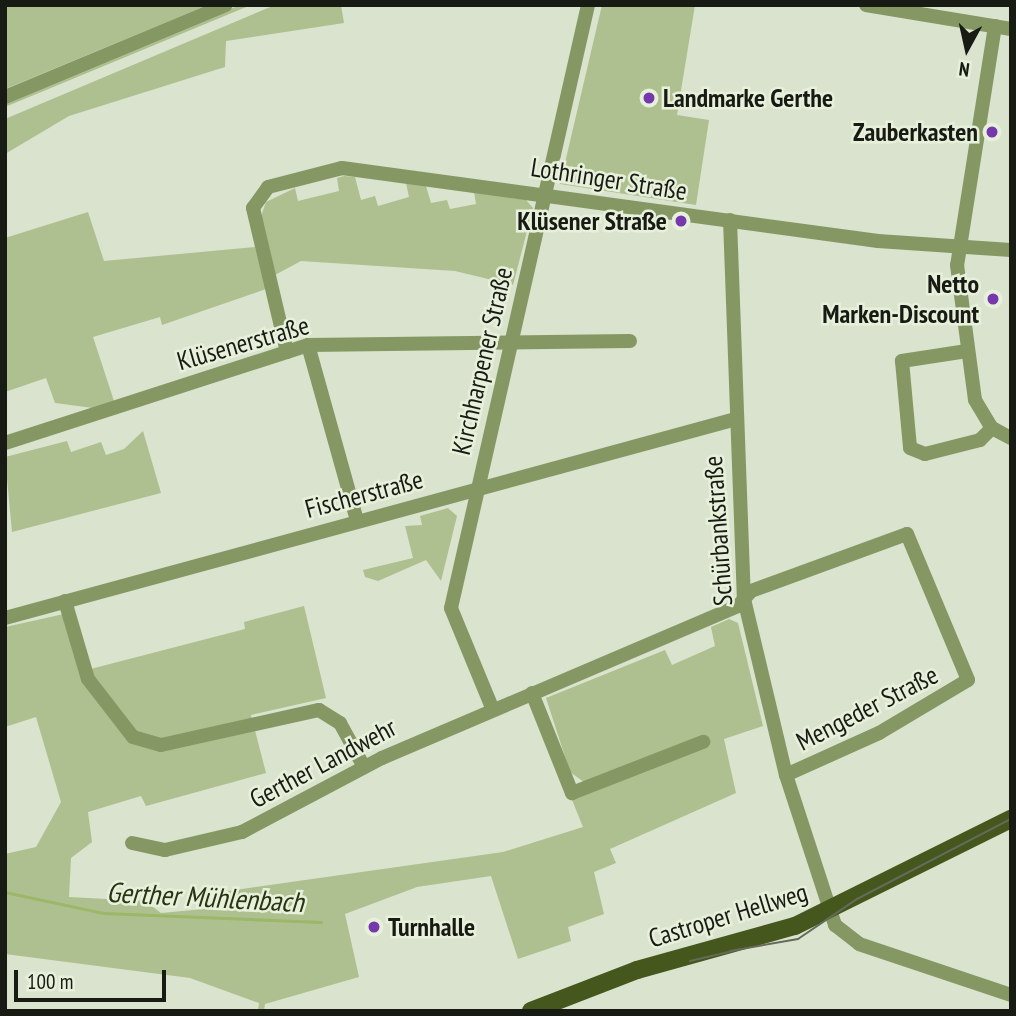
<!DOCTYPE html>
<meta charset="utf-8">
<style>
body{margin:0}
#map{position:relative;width:1016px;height:1016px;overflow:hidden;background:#dae3cd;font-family:"PT Sans Narrow",sans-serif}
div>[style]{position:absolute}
.green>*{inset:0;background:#aec08f}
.stream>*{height:2.5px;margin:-1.25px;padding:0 1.25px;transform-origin:1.25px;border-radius:1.25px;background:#9bb767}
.minor>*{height:14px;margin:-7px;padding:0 7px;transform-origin:7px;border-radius:7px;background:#859864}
.major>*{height:18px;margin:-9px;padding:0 9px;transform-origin:9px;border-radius:9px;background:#45571c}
.tram>*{height:2px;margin:-1px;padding:0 1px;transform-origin:1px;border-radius:1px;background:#656a5d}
.dots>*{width:19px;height:19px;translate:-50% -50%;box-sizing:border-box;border:4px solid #e7f0da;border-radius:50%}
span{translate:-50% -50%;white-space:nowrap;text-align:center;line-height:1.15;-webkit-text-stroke:5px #e7f0da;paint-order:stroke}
.poi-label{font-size:26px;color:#181b14;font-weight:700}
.left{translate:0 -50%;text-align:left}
.right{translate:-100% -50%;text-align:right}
.street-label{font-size:26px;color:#181b14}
.water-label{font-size:28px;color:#283311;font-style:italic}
.frame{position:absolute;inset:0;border:7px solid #181b14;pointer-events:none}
.north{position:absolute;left:932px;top:14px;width:70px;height:70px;-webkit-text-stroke:5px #e7f0da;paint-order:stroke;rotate:188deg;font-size:19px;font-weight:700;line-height:28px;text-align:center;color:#181b14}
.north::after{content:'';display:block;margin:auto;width:24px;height:32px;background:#181b14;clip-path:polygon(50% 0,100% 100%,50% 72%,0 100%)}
.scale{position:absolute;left:14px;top:970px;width:152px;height:32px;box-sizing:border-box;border:4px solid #181b14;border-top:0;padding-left:9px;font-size:21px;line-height:24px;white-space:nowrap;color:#181b14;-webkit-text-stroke:5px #e7f0da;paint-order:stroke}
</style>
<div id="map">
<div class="green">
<div style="clip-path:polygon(5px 5px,208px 5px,5px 89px)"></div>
<div style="clip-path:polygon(240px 5px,251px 5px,5px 107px,5px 103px)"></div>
<div style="clip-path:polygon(275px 5px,341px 5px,344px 23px,226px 41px,225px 67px,69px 116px,5px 154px,5px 119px)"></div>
<div style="clip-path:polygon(602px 5px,695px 5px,677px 115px,709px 120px,696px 205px,560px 184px)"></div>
<div style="clip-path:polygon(344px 176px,355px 177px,361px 200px,375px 196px,378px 206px,409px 197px,406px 183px,426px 186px,431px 203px,447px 200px,450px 209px,476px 204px,474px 192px,526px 200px,533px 208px,513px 285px,455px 271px,301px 261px,275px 275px,261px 216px,266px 202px,295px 188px,298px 201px,339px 191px,337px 178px)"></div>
<div style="clip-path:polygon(88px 212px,104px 261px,255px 247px,266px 289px,162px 325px,160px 317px,93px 337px,114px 401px,93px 408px,55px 403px,46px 378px,5px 392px,5px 238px)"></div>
<div style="clip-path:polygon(143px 431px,161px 493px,12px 532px,5px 457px,67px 441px,71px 452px,101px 442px,106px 455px,124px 449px)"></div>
<div style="clip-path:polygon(448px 508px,457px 516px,441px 581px,426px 560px,378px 581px,365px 577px,363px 570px,413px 558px,405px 526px,422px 525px,420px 516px)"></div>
<div style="clip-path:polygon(304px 606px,326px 698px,251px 715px,266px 773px,146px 806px,141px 796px,88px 812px,92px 842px,71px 858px,69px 897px,145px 901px,161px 913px,225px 907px,228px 891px,503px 852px,583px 827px,572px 800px,587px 794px,584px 782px,570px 772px,546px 698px,665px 650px,672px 665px,715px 646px,711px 627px,729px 619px,738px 623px,763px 726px,724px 739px,736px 793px,610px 849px,616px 863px,594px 872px,604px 914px,568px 927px,571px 941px,518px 959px,491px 876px,417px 887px,345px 914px,359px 977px,265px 1004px,264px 1011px,258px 1011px,259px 1003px,190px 978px,5px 954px,5px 854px,36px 847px,61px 802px,36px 717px,5px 727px,5px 627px,64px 614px,79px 672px,245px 629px,244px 622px)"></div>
</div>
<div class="stream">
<div style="left:5px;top:892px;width:101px;rotate:12deg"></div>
<div style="left:104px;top:913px;width:217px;rotate:2.4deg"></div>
</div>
<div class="minor">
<div style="left:866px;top:5px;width:147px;rotate:9.4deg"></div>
<div style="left:995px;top:26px;width:242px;rotate:99deg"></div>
<div style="left:957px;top:265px;width:136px;rotate:82.4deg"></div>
<div style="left:975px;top:400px;width:33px;rotate:59deg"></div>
<div style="left:992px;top:428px;width:21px;rotate:28deg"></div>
<div style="left:5px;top:97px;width:239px;rotate:-22.6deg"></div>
<div style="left:730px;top:220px;width:379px;rotate:87.9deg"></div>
<div style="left:744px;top:599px;width:181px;rotate:76.6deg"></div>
<div style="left:786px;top:775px;width:158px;rotate:71.9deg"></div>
<div style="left:835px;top:925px;width:31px;rotate:38deg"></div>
<div style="left:859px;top:944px;width:160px;rotate:18.5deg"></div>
<div style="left:308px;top:345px;width:183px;rotate:74.4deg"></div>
<div style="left:967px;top:351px;width:66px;rotate:171.3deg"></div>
<div style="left:902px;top:361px;width:87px;rotate:84.7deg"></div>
<div style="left:910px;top:448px;width:16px;rotate:22deg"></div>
<div style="left:925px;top:454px;width:57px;rotate:-14.3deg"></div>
<div style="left:980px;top:440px;width:17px;rotate:-45deg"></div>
<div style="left:287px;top:352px;width:148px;rotate:-103.3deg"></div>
<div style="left:253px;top:208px;width:26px;rotate:-54deg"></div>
<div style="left:268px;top:187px;width:76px;rotate:-14.4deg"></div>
<div style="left:342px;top:168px;width:541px;rotate:7.76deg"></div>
<div style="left:878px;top:241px;width:133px;rotate:3.9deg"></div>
<div style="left:5px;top:443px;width:318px;rotate:-17.9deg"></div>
<div style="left:308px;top:345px;width:322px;rotate:-0.7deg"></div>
<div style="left:65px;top:601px;width:81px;rotate:73.6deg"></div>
<div style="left:88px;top:679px;width:73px;rotate:52.2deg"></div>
<div style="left:133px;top:737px;width:29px;rotate:16deg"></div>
<div style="left:161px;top:745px;width:162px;rotate:-12.5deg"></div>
<div style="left:319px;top:710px;width:25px;rotate:32deg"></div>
<div style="left:340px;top:723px;width:50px;rotate:61.4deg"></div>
<div style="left:5px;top:618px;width:758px;rotate:-15.23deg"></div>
<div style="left:532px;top:693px;width:108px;rotate:68.2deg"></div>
<div style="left:572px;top:793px;width:141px;rotate:-21.3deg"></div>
<div style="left:493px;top:710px;width:110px;rotate:-112.4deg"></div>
<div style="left:451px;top:608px;width:618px;rotate:-77.2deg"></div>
<div style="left:132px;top:843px;width:34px;rotate:12deg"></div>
<div style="left:165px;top:850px;width:79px;rotate:-13.2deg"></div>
<div style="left:242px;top:832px;width:158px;rotate:-27.9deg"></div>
<div style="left:382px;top:758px;width:387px;rotate:-23.1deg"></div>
<div style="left:738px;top:606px;width:20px;rotate:-49deg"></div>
<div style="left:751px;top:591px;width:166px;rotate:-20.1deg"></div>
<div style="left:907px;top:534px;width:158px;rotate:67.3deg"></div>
<div style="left:968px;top:680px;width:104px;rotate:149.2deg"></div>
<div style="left:879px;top:733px;width:102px;rotate:155.7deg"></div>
</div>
<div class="major">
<div style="left:531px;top:1011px;width:114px;rotate:-21.1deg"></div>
<div style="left:637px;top:970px;width:164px;rotate:-15.6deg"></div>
<div style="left:795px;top:926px;width:241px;rotate:-26.4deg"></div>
</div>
<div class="tram">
<div style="left:730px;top:951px;width:69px;rotate:-10deg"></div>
<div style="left:798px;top:939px;width:71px;rotate:-34.1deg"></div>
<div style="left:857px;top:899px;width:174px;rotate:-27.5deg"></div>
<div style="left:690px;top:961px;width:52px;rotate:-13.2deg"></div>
</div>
<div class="dots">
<div style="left:649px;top:98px;background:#7538ad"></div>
<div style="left:992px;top:132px;background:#7538ad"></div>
<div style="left:681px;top:221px;background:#7538ad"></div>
<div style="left:993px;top:299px;background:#7538ad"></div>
<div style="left:374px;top:927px;background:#7538ad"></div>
</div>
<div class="poi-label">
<span class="left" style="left:663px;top:98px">Landmarke Gerthe</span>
<span class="right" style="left:978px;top:132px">Zauberkasten</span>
<span class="right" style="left:667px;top:221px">Klüsener Straße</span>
<span class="right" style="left:979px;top:299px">Netto<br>Marken-Discount</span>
<span class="left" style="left:388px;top:927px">Turnhalle</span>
</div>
<div class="street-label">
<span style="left:609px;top:179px;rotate:9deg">Lothringer Straße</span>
<span style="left:243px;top:343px;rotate:-16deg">Klüsenerstraße</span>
<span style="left:482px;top:361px;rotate:-77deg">Kirchharpener Straße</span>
<span style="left:364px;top:494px;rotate:-15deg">Fischerstraße</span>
<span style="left:718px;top:531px;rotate:-94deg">Schürbankstraße</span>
<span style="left:867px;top:708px;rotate:-27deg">Mengeder Straße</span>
<span style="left:323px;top:763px;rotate:-28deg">Gerther Landwehr</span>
<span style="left:728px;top:915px;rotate:-17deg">Castroper Hellweg</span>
</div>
<div class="water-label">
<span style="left:205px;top:897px;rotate:3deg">Gerther Mühlenbach</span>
</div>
<div class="frame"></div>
<div class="north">N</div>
<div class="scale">100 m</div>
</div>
